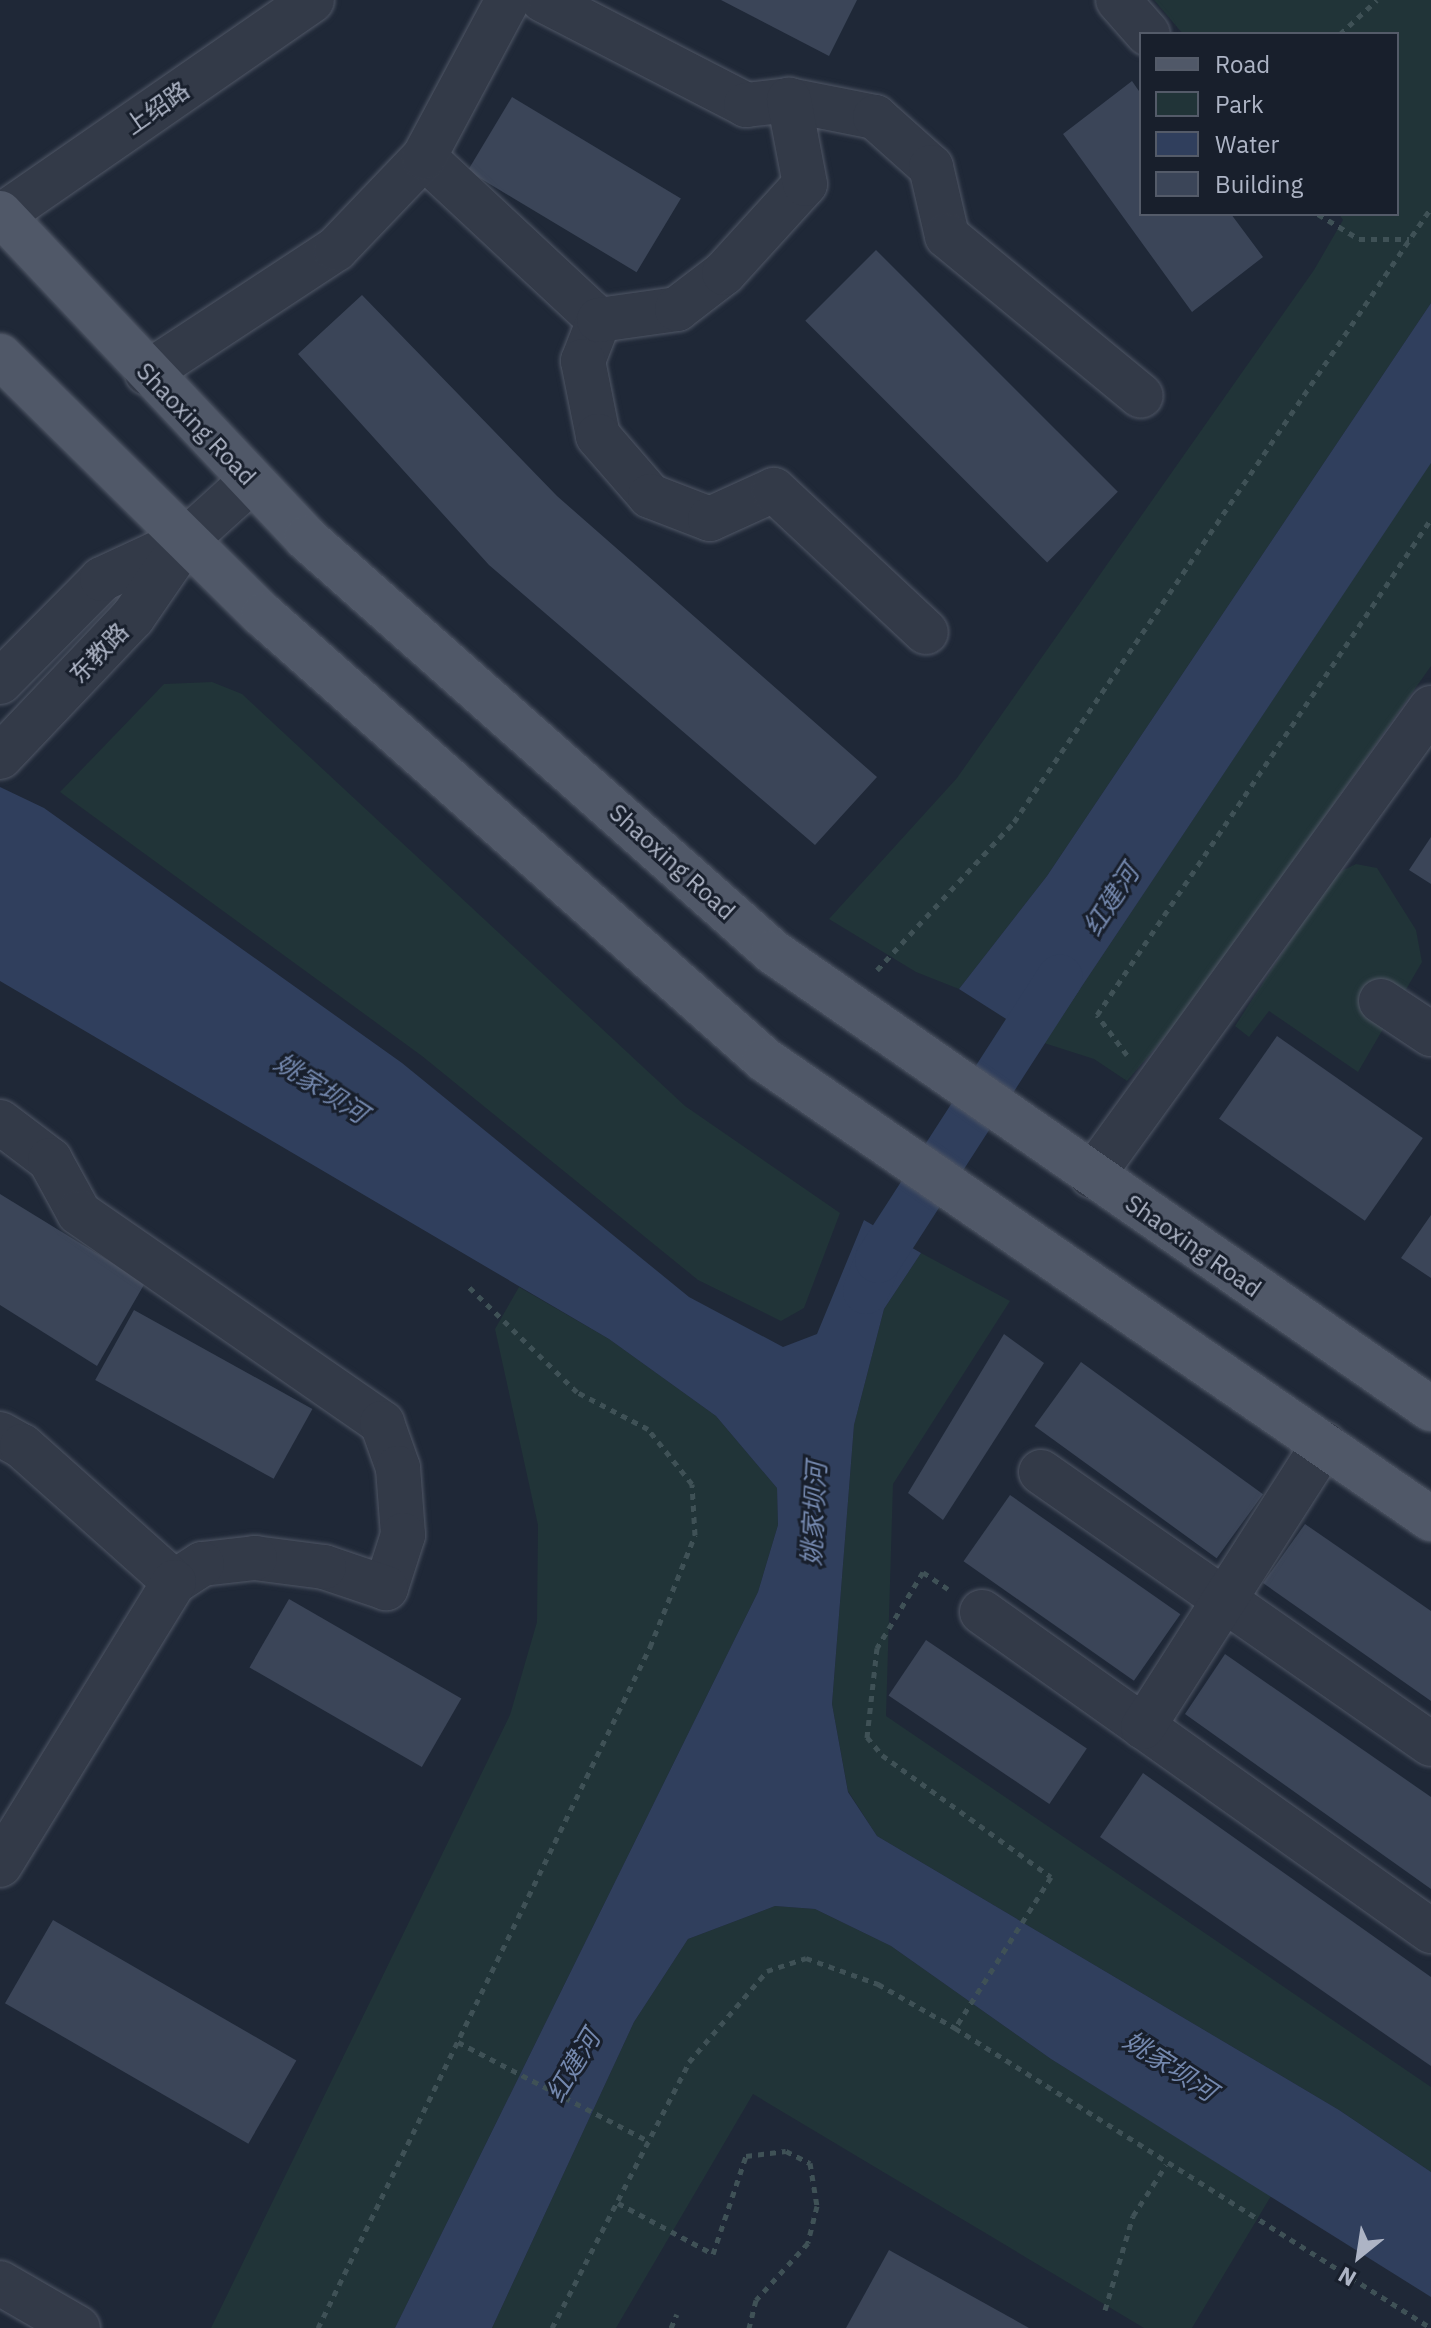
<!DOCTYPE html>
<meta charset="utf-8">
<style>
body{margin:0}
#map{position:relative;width:1431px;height:2328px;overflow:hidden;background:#1f2837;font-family:"IBM Plex Sans","Noto Sans SC",sans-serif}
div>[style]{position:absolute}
.green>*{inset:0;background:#213438}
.water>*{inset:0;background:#303f5d}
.canal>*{height:46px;margin:-23px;padding:0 23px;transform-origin:23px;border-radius:23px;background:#303f5d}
.building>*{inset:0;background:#3b4558;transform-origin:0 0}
.path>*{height:5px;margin-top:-2.5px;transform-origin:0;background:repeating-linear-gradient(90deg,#3f5156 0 6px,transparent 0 12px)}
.roads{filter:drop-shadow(0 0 2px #505766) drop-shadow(0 0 2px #505766)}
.minor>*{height:44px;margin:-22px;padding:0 22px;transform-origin:22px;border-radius:22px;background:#333a48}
.major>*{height:44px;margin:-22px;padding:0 22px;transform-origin:22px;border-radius:22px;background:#505868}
span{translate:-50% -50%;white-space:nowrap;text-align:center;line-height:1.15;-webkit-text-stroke:6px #181f2c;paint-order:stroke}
.street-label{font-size:24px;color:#adb4c5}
.water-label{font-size:26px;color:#7488ae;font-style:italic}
.legend{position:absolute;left:1139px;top:32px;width:260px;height:184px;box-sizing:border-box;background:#181f2c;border:2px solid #545b69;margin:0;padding:10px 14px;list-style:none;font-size:24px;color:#adb4c5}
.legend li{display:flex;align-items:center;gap:16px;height:40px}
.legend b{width:40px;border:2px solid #545b69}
.north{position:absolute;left:1319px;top:2216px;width:80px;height:80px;-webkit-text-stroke:6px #181f2c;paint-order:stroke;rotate:210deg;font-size:22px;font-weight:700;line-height:32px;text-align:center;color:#adb4c5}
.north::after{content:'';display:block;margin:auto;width:28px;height:36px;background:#adb4c5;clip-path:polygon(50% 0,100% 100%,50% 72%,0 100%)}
</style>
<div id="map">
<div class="green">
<div style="clip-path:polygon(1154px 0,1431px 0,1431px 303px,1047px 876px,959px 989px,916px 972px,829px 919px,957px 778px,1314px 270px,1343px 220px,1339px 214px,1397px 214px,1397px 34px,1183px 34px)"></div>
<div style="clip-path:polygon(1431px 462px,1431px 666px,1188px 1010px,1127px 1081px,1094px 1059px,1044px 1043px)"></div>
<div style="clip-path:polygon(212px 682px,242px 694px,685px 1106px,840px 1213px,804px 1308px,781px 1321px,698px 1280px,422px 1056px,60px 792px,164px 684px)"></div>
<div style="clip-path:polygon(1356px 864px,1377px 868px,1416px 930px,1422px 962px,1358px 1072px,1269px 1011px,1249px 1037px,1235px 1026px,1333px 875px)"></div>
<div style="clip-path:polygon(921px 1253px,1010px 1301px,893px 1484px,886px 1716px,1431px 2087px,1431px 2172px,1339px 2110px,877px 1836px,848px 1791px,832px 1704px,854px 1425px,884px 1309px)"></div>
<div style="clip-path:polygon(519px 1287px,609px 1339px,716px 1416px,777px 1488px,778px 1525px,758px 1592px,395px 2328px,211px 2328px,510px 1715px,537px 1622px,538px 1525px,495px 1329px)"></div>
<div style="clip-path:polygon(775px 1906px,815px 1909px,891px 1946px,1051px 2059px,1271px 2196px,1192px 2328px,1144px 2328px,753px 2094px,616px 2328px,492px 2328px,634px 2022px,688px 1939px)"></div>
</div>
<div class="water">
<div style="clip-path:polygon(1431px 303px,1431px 463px,1044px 1043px,959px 989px,1047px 876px)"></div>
<div style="clip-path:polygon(0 787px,44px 808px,402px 1063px,689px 1297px,783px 1347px,817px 1334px,864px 1220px,921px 1253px,884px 1309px,854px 1425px,832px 1704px,848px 1792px,877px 1836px,1339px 2110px,1431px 2172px,1431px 2297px,1051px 2059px,891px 1946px,815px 1909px,775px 1906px,688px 1939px,634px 2022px,492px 2328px,395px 2328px,758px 1592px,778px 1525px,777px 1488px,716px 1416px,609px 1339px,0 981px)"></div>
</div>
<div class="canal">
<div style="left:866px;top:1291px;width:33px;rotate:-69deg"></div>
<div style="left:878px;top:1260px;width:336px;rotate:-57.2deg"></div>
</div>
<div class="building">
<div style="clip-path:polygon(721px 0,857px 0,829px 56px)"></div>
<div style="clip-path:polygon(1132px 81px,1141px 94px,1141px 214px,1231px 214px,1263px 257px,1192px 312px,1063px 134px)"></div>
<div style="left:512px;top:97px;width:197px;height:86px;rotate:31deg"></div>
<div style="left:876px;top:250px;width:342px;height:100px;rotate:45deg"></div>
<div style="clip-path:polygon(362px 295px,557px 496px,877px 777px,815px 845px,489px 565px,298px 354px)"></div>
<div style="clip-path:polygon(1431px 837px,1431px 884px,1409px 870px)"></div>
<div style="left:1277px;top:1036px;width:178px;height:101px;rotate:35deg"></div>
<div style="clip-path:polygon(0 1194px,145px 1283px,97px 1366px,0 1305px)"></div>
<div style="clip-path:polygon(1431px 1215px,1431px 1278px,1401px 1258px)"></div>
<div style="left:134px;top:1310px;width:204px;height:80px;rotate:29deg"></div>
<div style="clip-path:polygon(1004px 1334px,1044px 1363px,943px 1520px,908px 1493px)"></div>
<div style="left:1081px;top:1362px;width:225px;height:79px;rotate:36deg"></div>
<div style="left:1010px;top:1495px;width:208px;height:81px;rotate:35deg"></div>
<div style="clip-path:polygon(1305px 1524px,1431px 1611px,1431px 1701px,1263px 1583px)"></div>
<div style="left:289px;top:1599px;width:199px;height:79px;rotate:30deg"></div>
<div style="left:926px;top:1640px;width:194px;height:67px;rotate:34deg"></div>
<div style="clip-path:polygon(1225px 1654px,1431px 1797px,1431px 1889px,1185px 1714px)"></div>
<div style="clip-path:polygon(1143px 1773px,1431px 1977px,1431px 2066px,1100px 1837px)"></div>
<div style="left:53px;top:1920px;width:281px;height:96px;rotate:30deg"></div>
<div style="clip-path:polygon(889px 2250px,1029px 2328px,846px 2328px)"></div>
</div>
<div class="path">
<div style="left:1340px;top:34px;width:50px;rotate:-42.6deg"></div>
<div style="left:1318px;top:214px;width:48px;rotate:31.4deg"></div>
<div style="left:1359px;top:239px;width:50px"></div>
<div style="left:877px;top:970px;width:202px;rotate:-47.2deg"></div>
<div style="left:1014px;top:822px;width:742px;rotate:-55.82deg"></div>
<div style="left:1127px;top:1055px;width:50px;rotate:-126.9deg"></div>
<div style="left:1097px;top:1015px;width:598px;rotate:-56.04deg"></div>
<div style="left:948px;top:1589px;width:30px;rotate:-146deg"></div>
<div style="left:923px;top:1572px;width:89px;rotate:121.2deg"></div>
<div style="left:877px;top:1648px;width:90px;rotate:96.4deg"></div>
<div style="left:867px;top:1737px;width:23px;rotate:50deg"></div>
<div style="left:882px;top:1755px;width:208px;rotate:35.8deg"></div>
<div style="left:1051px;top:1877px;width:179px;rotate:122.4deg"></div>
<div style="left:458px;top:2042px;width:214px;rotate:27.5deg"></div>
<div style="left:618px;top:2203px;width:108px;rotate:28.2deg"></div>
<div style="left:713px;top:2254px;width:103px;rotate:-71.4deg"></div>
<div style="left:746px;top:2156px;width:40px;rotate:-7.1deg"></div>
<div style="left:786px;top:2151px;width:27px;rotate:27deg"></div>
<div style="left:810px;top:2163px;width:44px;rotate:80.8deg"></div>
<div style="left:817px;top:2206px;width:38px;rotate:104deg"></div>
<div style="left:808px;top:2243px;width:77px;rotate:132.4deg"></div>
<div style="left:756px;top:2300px;width:29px;rotate:104deg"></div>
<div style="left:1105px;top:2310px;width:98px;rotate:-73.4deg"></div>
<div style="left:1133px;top:2216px;width:61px;rotate:-57.1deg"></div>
<div style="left:318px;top:2328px;width:758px;rotate:-64.01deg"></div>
<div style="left:650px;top:1647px;width:121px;rotate:-68.1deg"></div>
<div style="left:695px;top:1535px;width:51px;rotate:-93.4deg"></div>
<div style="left:692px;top:1484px;width:70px;rotate:-128.7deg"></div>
<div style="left:648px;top:1429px;width:80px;rotate:-152.5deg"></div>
<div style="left:577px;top:1392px;width:151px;rotate:-135.8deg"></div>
<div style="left:552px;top:2328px;width:299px;rotate:-62.7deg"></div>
<div style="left:689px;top:2062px;width:120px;rotate:-49.4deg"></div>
<div style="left:767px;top:1971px;width:41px;rotate:-18.4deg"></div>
<div style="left:806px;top:1958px;width:77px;rotate:19.9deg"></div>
<div style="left:878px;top:1984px;width:89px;rotate:29.7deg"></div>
<div style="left:955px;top:2028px;width:563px;rotate:32.22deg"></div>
<div style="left:671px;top:2328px;width:15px;rotate:-67deg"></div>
</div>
<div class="roads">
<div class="minor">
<div style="left:543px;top:0;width:229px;rotate:27.3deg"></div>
<div style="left:746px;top:105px;width:43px;rotate:-6.6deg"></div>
<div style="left:789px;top:100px;width:88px;rotate:11.2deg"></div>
<div style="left:875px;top:117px;width:75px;rotate:41.8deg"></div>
<div style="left:931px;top:167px;width:71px;rotate:76.9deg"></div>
<div style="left:947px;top:236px;width:251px;rotate:39.5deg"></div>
<div style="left:1118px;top:0;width:45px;rotate:48.6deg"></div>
<div style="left:424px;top:157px;width:239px;rotate:43deg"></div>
<div style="left:599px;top:320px;width:44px;rotate:111.3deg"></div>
<div style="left:583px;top:361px;width:76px;rotate:78.7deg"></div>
<div style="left:598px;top:436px;width:79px;rotate:49.1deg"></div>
<div style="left:650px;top:496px;width:64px;rotate:21deg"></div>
<div style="left:710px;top:519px;width:70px;rotate:-24.4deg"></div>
<div style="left:774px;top:490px;width:208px;rotate:43.1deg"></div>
<div style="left:2px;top:215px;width:377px;rotate:-34.7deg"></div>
<div style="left:599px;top:320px;width:79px;rotate:-8deg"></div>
<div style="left:677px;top:309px;width:59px;rotate:-37.5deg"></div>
<div style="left:724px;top:273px;width:120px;rotate:-47.7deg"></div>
<div style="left:805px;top:184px;width:86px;rotate:-100.8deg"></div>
<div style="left:147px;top:373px;width:226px;rotate:-33.3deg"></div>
<div style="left:336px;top:249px;width:127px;rotate:-46.3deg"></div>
<div style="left:424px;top:157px;width:178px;rotate:-61.9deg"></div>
<div style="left:0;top:682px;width:145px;rotate:-45.3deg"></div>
<div style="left:102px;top:579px;width:90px;rotate:-24.9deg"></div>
<div style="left:0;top:757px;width:193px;rotate:-46.5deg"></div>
<div style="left:133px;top:617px;width:93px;rotate:-55.5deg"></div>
<div style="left:186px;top:540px;width:88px;rotate:-42.2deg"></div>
<div style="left:1381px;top:1001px;width:60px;rotate:33.4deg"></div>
<div style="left:0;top:1122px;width:63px;rotate:37.2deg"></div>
<div style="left:50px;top:1160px;width:60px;rotate:61.3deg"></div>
<div style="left:79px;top:1213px;width:369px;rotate:34.7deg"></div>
<div style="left:382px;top:1423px;width:48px;rotate:70.4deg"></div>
<div style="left:398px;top:1468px;width:67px;rotate:85.7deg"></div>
<div style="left:403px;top:1535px;width:56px;rotate:107.8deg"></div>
<div style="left:386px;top:1588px;width:65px;rotate:-161.3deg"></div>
<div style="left:324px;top:1567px;width:70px;rotate:-172.6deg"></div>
<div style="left:255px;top:1558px;width:53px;rotate:173.5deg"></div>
<div style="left:202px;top:1564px;width:33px;rotate:147deg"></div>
<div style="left:1092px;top:1176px;width:578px;rotate:-54.08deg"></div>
<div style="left:0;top:1434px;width:25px;rotate:29deg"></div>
<div style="left:22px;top:1446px;width:204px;rotate:41.8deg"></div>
<div style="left:174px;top:1582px;width:332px;rotate:121.6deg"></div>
<div style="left:1041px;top:1472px;width:475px;rotate:34.9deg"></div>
<div style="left:982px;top:1612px;width:551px;rotate:35.39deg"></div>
<div style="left:1143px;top:1727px;width:336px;rotate:-57.4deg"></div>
<div style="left:0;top:2283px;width:90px;rotate:30deg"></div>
</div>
<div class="major">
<div style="left:0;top:213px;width:446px;rotate:46.7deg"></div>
<div style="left:306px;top:538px;width:624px;rotate:41.56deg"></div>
<div style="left:773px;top:952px;width:801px;rotate:34.78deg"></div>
<div style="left:0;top:356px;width:369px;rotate:44.6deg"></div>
<div style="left:263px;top:615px;width:671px;rotate:41.56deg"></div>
<div style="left:765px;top:1060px;width:809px;rotate:34.57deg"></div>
</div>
</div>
<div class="street-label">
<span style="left:157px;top:108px;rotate:-35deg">上绍路</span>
<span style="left:196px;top:424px;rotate:46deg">Shaoxing Road</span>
<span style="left:99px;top:653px;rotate:-46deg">东教路</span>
<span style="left:672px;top:862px;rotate:42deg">Shaoxing Road</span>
<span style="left:1193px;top:1246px;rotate:35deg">Shaoxing Road</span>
</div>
<div class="water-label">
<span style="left:1111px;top:900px;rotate:-57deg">红建河</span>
<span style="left:321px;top:1088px;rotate:33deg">姚家坝河</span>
<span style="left:814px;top:1514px;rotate:-87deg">姚家坝河</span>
<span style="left:573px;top:2066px;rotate:-59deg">红建河</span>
<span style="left:1170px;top:2066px;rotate:33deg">姚家坝河</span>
</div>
<ul class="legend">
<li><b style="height:10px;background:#505868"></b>Road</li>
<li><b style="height:22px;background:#213438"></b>Park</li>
<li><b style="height:22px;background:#303f5d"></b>Water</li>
<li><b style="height:22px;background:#3b4558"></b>Building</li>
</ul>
<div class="north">N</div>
</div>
